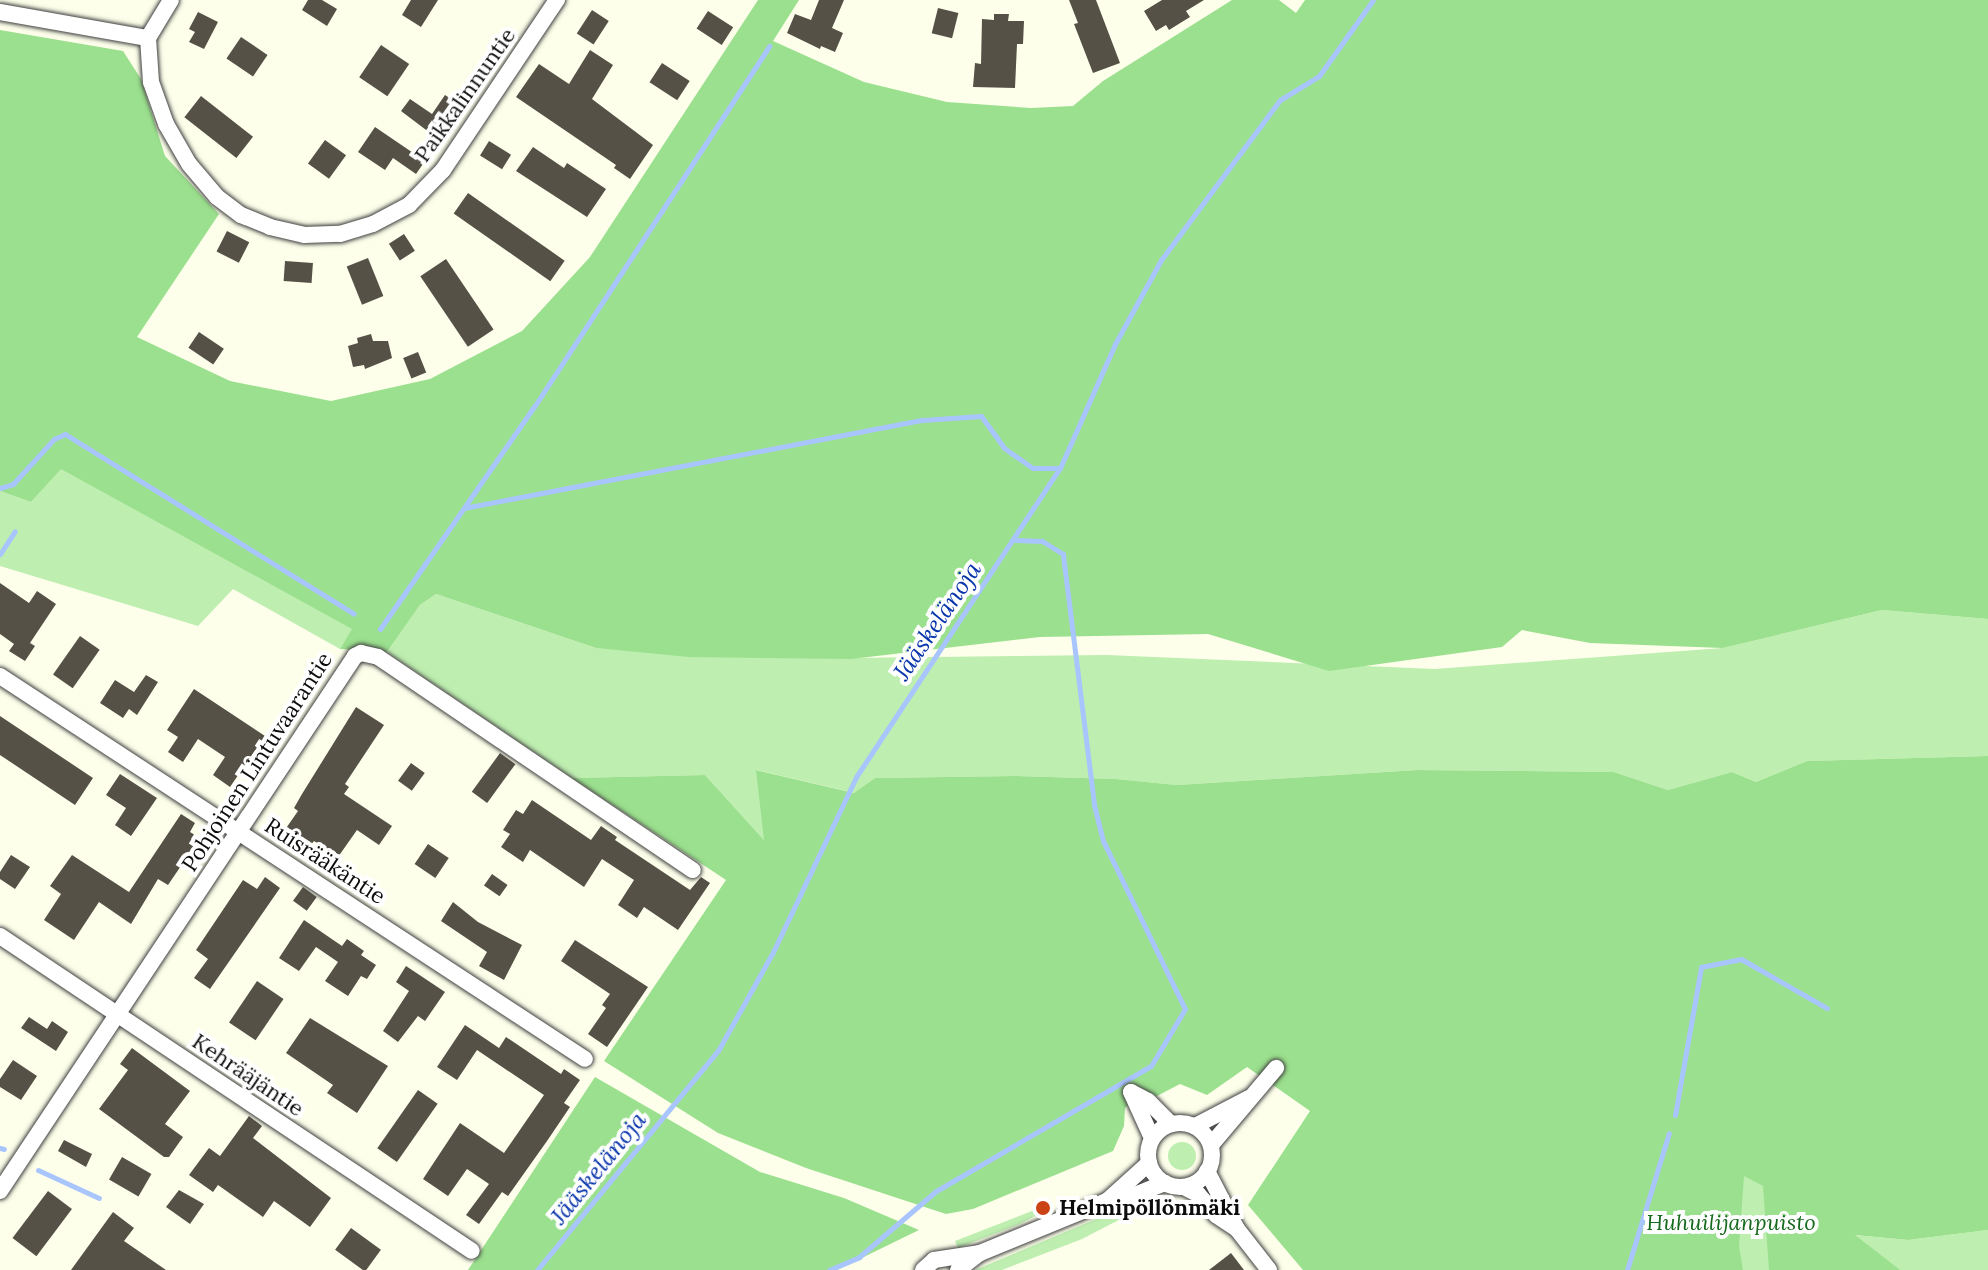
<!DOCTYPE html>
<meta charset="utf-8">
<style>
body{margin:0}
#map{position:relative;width:1988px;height:1270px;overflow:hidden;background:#fdffeb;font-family:Lora,serif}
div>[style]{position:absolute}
.green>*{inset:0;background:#beeeb0}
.round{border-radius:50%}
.forest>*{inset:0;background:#9be08e}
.stream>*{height:5px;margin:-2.5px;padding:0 2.5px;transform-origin:2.5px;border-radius:2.5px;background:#a9c5fd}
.building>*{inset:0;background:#565147;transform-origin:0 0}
.roads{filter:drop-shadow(0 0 2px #3f3f3f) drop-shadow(0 0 2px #3f3f3f)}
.minor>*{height:16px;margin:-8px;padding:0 8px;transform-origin:8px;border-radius:8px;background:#fff}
.minor>.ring{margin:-8px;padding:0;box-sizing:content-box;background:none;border:16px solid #fff;border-radius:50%}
.dots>*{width:22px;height:22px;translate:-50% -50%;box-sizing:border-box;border:4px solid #fff;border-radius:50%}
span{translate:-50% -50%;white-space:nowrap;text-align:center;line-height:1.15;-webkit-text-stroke:8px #fff;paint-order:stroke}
.street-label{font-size:22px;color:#0c0c0c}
.poi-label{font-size:22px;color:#0c0c0c;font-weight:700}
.left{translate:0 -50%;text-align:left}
.park-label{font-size:22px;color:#166a1d;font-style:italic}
.water-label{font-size:24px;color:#0834ab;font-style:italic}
</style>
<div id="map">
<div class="green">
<div style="clip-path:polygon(61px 468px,327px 613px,353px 629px,340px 649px,233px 589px,198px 626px,0 566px,0 491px,31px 502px)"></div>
<div style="clip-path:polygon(436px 594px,596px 648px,846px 658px,1107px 655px,1435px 669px,1723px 648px,1882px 610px,1988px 619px,1988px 756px,1807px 761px,1756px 782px,1732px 772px,1668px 790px,1614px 772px,1417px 770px,1177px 785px,1116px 779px,1014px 776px,875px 778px,855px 793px,757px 770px,765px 841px,705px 775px,572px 778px,387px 652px,420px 605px)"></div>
<div class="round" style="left:1168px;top:1142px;width:28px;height:28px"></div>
<div style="clip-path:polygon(1719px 1162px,1854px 1235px,1908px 1240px,1988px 1230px,1988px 1270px,1651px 1270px)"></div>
<div style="clip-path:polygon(1134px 1203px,1136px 1211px,1082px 1239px,1002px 1270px,975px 1270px)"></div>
<div style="clip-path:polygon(1037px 1209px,1039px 1214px,1020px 1224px,958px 1248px,955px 1241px)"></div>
</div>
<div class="forest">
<div style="clip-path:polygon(758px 0,799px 0,773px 41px,864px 82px,947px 102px,1031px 108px,1073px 106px,1103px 81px,1232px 0,1279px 0,1296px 13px,1305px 0,1988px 0,1988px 619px,1882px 610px,1723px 648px,1590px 643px,1522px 630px,1502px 647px,1329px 671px,1208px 634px,1040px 637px,851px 659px,689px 657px,596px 648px,436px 594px,420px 605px,387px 652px,340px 649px,352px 629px,61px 469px,31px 502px,0 491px,0 30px,123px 51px,141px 79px,165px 156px,219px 214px,137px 337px,230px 381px,331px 401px,430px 379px,522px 331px,590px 257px)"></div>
<div style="clip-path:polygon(1988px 756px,1988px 1230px,1908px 1240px,1855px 1235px,1900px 1270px,1769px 1270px,1763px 1186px,1744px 1176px,1739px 1246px,1743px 1270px,1303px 1270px,1248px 1205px,1310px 1111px,1247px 1067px,1207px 1095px,1180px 1084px,1157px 1096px,1142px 1092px,1125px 1108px,1124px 1126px,1113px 1151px,973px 1209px,946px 1214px,806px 1168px,718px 1133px,604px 1061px,726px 880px,572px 778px,705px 775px,764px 840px,756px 770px,854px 793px,875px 778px,1014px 776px,1116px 779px,1177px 785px,1417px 770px,1614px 772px,1668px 790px,1732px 772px,1756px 782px,1807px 761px)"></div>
<div style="clip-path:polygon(595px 1077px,760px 1172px,844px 1198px,919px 1230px,837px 1270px,468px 1270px)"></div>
</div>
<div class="stream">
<div style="left:0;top:488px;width:14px;rotate:-17deg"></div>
<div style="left:13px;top:484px;width:61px;rotate:-47.7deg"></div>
<div style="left:54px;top:439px;width:12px;rotate:-24deg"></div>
<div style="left:65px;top:434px;width:340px;rotate:31.9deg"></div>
<div style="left:464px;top:508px;width:467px;rotate:-10.9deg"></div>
<div style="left:923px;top:420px;width:58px;rotate:-3.9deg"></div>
<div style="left:981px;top:416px;width:39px;rotate:54deg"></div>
<div style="left:1004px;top:448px;width:35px;rotate:35deg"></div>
<div style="left:1033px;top:468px;width:27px"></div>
<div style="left:0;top:554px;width:27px;rotate:-57deg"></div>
<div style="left:380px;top:629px;width:270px;rotate:-55.3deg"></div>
<div style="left:534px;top:407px;width:431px;rotate:-56.9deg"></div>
<div style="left:1675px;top:1115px;width:150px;rotate:-80deg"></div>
<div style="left:1701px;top:967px;width:41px;rotate:-11.3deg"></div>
<div style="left:1741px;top:959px;width:99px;rotate:29.7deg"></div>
<div style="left:0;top:1148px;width:4px;rotate:14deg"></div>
<div style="left:38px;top:1170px;width:67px;rotate:24.7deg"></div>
<div style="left:537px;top:1270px;width:286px;rotate:-50.5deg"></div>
<div style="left:719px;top:1049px;width:111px;rotate:-60.9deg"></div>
<div style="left:773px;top:952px;width:194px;rotate:-64.6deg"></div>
<div style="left:856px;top:777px;width:370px;rotate:-56.6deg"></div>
<div style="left:1060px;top:468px;width:136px;rotate:-66.1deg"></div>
<div style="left:1115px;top:344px;width:96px;rotate:-61.3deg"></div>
<div style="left:1161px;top:260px;width:199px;rotate:-53.4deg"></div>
<div style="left:1280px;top:100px;width:46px;rotate:-31.6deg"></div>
<div style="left:1319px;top:76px;width:93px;rotate:-54.6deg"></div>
<div style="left:829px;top:1270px;width:33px;rotate:-23deg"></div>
<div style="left:859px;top:1257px;width:101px;rotate:-40.6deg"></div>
<div style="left:936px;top:1191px;width:249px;rotate:-30.2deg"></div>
<div style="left:1151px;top:1066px;width:66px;rotate:-59.2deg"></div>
<div style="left:1185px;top:1009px;width:187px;rotate:-116deg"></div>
<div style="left:1103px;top:841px;width:38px;rotate:-104deg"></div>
<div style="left:1094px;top:804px;width:252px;rotate:-97.1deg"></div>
<div style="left:1063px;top:554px;width:25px;rotate:-148deg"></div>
<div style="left:1042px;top:541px;width:27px;rotate:-178deg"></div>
<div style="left:1627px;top:1270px;width:143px;rotate:-73deg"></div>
</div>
<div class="building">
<div style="clip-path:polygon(308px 0,322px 0,337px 9px,327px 26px,302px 10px)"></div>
<div style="clip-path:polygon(411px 0,438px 0,421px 27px,402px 15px)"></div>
<div style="clip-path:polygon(819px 0,844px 0,832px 28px,843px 33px,835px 52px,821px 46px,820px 49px,787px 33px,795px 14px,811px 20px)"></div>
<div style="clip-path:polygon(1069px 0,1096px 0,1120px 63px,1093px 73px,1074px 24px,1078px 23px)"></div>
<div style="clip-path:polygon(1162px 0,1204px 0,1186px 11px,1190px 17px,1169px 30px,1166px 25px,1156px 31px,1144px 11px)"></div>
<div style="left:938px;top:8px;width:21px;height:26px;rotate:14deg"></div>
<div style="left:592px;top:10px;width:20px;height:28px;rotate:33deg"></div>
<div style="left:708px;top:11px;width:30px;height:21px;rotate:33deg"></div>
<div style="clip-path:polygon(198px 12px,218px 22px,204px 49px,189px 42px,195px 32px,189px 29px)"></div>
<div style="clip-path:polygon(994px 14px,1009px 14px,1008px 21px,1024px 21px,1023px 44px,1017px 44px,1015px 88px,973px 87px,975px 63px,981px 64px,982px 19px,994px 20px)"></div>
<div style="left:241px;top:37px;width:32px;height:26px;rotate:34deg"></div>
<div style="left:381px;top:45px;width:34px;height:39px;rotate:34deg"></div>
<div style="clip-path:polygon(590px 50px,613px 65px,592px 99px,653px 145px,630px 179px,614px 168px,616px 165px,516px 97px,539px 64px,569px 84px)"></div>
<div style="left:662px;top:63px;width:33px;height:23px;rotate:33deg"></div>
<div style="clip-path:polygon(445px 95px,465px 108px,442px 142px,401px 111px,410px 99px,432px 114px)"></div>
<div style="left:201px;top:96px;width:66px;height:27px;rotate:38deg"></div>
<div style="clip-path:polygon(375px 127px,425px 161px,416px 174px,393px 158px,385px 170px,358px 152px)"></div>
<div style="left:325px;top:140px;width:26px;height:29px;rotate:36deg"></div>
<div style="left:489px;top:141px;width:26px;height:17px;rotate:32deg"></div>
<div style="clip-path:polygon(533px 147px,564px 168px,567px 163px,606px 189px,587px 217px,516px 171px)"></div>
<div style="left:468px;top:193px;width:118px;height:25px;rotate:35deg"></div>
<div style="left:227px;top:231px;width:25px;height:23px;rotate:27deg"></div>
<div style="left:404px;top:234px;width:20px;height:18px;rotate:57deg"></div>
<div style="left:368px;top:258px;width:41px;height:23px;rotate:68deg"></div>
<div style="left:446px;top:259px;width:85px;height:31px;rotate:56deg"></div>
<div style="left:285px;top:261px;width:28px;height:20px;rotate:4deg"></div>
<div style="left:199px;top:332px;width:30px;height:19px;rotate:34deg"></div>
<div style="clip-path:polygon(371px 334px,373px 341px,388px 341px,392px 358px,365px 369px,364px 365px,353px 367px,348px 346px,358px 343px,357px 338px)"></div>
<div style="left:418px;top:352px;width:22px;height:16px;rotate:68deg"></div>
<div style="clip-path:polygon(0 583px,29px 603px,37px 591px,56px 604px,30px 643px,35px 646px,25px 661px,9px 651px,14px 644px,0 634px)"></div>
<div style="left:80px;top:636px;width:24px;height:47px;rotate:35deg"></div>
<div style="clip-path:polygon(146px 675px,158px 682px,137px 715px,129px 709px,123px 718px,100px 703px,115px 680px,134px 692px)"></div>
<div style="clip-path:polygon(194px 689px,265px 736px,230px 787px,213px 775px,225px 757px,198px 739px,183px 762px,168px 752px,178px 737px,167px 730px)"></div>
<div style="clip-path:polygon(356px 707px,384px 725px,345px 784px,349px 787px,344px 794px,392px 826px,379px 845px,357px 830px,338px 857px,314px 841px,307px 850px,282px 834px,298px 811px,294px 808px,302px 794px)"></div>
<div style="clip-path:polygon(0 716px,93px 778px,75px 805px,0 755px)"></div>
<div style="left:500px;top:753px;width:19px;height:48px;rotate:36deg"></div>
<div style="left:411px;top:763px;width:17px;height:22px;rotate:36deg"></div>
<div style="clip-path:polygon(120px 774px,157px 798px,131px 836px,115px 825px,126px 808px,106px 795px)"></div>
<div style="clip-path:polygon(532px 800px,591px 840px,601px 826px,617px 837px,615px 840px,690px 890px,701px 877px,710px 883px,678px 930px,644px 907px,637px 918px,618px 905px,634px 880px,602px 859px,584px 887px,530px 850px,523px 862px,501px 847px,510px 834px,503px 830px,516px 810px,523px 814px)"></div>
<div style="clip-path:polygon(181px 814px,195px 823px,190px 832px,200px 838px,168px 885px,158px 879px,131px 924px,99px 902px,74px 940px,44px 920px,61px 894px,50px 886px,72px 855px,129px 892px)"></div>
<div style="left:428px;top:844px;width:25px;height:24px;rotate:34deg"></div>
<div style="clip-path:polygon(11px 855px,30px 867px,15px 889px,0 879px,0 872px)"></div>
<div style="left:492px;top:874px;width:19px;height:14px;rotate:35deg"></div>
<div style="clip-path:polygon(265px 877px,280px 888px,210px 989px,194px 978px,208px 959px,196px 950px,243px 880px,257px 889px)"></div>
<div style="left:303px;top:887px;width:17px;height:17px;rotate:36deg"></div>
<div style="clip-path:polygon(453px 902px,478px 922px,522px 945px,504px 980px,479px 966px,487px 952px,441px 921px)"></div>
<div style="clip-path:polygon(304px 920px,342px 946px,347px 939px,364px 951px,361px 955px,376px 965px,367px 979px,361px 976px,348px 996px,325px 981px,338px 962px,316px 947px,299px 971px,279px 958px)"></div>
<div style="clip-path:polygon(575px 940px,648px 987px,607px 1047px,588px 1034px,606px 1008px,602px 1005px,610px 994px,561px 961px)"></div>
<div style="clip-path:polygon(406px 966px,445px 992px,425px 1021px,418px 1016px,398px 1042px,383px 1031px,409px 991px,396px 982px)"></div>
<div style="left:257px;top:981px;width:32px;height:50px;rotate:34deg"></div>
<div style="clip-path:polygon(29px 1017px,47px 1029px,52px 1021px,68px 1032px,56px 1051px,21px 1028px)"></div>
<div style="clip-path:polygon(310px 1018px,388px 1066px,357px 1113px,327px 1093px,333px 1085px,286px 1053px)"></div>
<div style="clip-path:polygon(465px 1025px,499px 1048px,506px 1037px,561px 1074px,564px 1069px,580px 1080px,564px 1103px,570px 1107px,547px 1141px,508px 1196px,502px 1192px,479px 1224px,466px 1215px,489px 1184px,467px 1169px,448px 1196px,423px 1179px,460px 1123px,504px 1153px,544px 1095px,477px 1050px,457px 1080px,437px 1067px)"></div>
<div style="clip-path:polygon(132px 1048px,190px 1091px,165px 1124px,183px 1137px,169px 1157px,164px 1157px,99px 1109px,128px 1070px,120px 1064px)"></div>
<div style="clip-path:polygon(13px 1060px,37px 1076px,21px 1100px,0 1087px,0 1079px)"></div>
<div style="left:418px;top:1090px;width:24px;height:71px;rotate:35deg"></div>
<div style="clip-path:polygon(249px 1116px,262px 1126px,253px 1138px,331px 1198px,310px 1227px,274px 1201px,263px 1217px,218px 1185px,213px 1192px,189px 1175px,209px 1148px,220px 1156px)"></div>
<div style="clip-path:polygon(64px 1140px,92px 1154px,86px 1167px,58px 1151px)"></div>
<div style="left:122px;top:1157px;width:34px;height:26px;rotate:30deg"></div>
<div style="clip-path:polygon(179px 1190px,204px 1204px,190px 1224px,166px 1207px)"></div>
<div style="left:48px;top:1191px;width:30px;height:59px;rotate:37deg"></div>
<div style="clip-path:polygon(113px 1212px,134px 1228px,124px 1241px,166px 1270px,71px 1270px)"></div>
<div style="left:351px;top:1228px;width:37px;height:27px;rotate:36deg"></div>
<div style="clip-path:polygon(1231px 1253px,1244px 1270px,1209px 1270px)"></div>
</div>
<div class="roads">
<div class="minor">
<div style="left:0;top:12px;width:150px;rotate:10deg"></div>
<div style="left:148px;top:38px;width:44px;rotate:86.1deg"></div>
<div style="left:151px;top:82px;width:45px;rotate:70.3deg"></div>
<div style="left:166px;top:124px;width:46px;rotate:60.1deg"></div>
<div style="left:189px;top:164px;width:43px;rotate:49.7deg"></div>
<div style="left:217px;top:197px;width:30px;rotate:37deg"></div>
<div style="left:241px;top:215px;width:31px;rotate:22deg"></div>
<div style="left:270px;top:227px;width:35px;rotate:13deg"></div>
<div style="left:304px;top:235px;width:36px;rotate:-2deg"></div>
<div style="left:340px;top:234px;width:34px;rotate:-17deg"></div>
<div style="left:373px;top:224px;width:41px;rotate:-27.8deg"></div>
<div style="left:409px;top:205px;width:49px;rotate:-45.8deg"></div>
<div style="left:443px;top:170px;width:205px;rotate:-56.2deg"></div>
<div style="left:148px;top:38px;width:44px;rotate:-58.8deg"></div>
<div style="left:0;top:676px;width:699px;rotate:33.21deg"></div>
<div style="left:0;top:936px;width:567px;rotate:33.72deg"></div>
<div style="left:1131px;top:1092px;width:19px;rotate:28deg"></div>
<div style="left:1148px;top:1101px;width:33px;rotate:45deg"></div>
<div style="left:1131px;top:1092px;width:51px;rotate:65.5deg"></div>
<div class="ring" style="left:1148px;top:1123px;width:48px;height:48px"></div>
<div style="left:1195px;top:1126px;width:61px;rotate:-27.4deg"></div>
<div style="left:1211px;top:1145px;width:101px;rotate:-49.8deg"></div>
<div style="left:1207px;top:1171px;width:65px;rotate:62.7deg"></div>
<div style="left:1237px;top:1229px;width:52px;rotate:52deg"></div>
<div style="left:1184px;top:1187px;width:16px;rotate:27deg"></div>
<div style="left:1198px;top:1194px;width:28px;rotate:49deg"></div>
<div style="left:1216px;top:1215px;width:25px;rotate:34deg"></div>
<div style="left:0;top:1191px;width:642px;rotate:-56.43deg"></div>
<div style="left:355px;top:656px;width:7px;rotate:-27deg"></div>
<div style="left:361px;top:653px;width:17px;rotate:13deg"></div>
<div style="left:378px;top:657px;width:380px;rotate:34.1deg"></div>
<div style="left:1107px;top:1201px;width:57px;rotate:-42.1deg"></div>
<div style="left:923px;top:1270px;width:15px;rotate:-42deg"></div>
<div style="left:934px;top:1260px;width:47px;rotate:-8.7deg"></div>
<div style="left:980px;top:1253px;width:137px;rotate:-22.3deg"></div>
<div style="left:1107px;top:1201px;width:23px;rotate:-10deg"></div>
<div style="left:1130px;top:1197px;width:38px;rotate:-22deg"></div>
<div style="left:958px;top:1270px;width:28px;rotate:-38deg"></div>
</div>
</div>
<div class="dots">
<div style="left:1043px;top:1208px;background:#cb4215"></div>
</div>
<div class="street-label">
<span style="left:465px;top:95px;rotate:-55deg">Paikkalinnuntie</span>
<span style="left:257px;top:762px;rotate:-57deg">Pohjoinen Lintuvaarantie</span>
<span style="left:325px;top:861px;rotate:33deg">Ruisrääkäntie</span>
<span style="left:248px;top:1075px;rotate:34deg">Kehrääjäntie</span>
</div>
<div class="poi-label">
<span class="left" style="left:1059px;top:1208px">Helmipöllönmäki</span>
</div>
<div class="park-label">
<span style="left:1731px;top:1223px">Huhuilijanpuisto</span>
</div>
<div class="water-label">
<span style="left:937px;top:621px;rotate:-56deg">Jääskelänoja</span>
<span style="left:598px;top:1168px;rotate:-51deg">Jääskelänoja</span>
</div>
</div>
